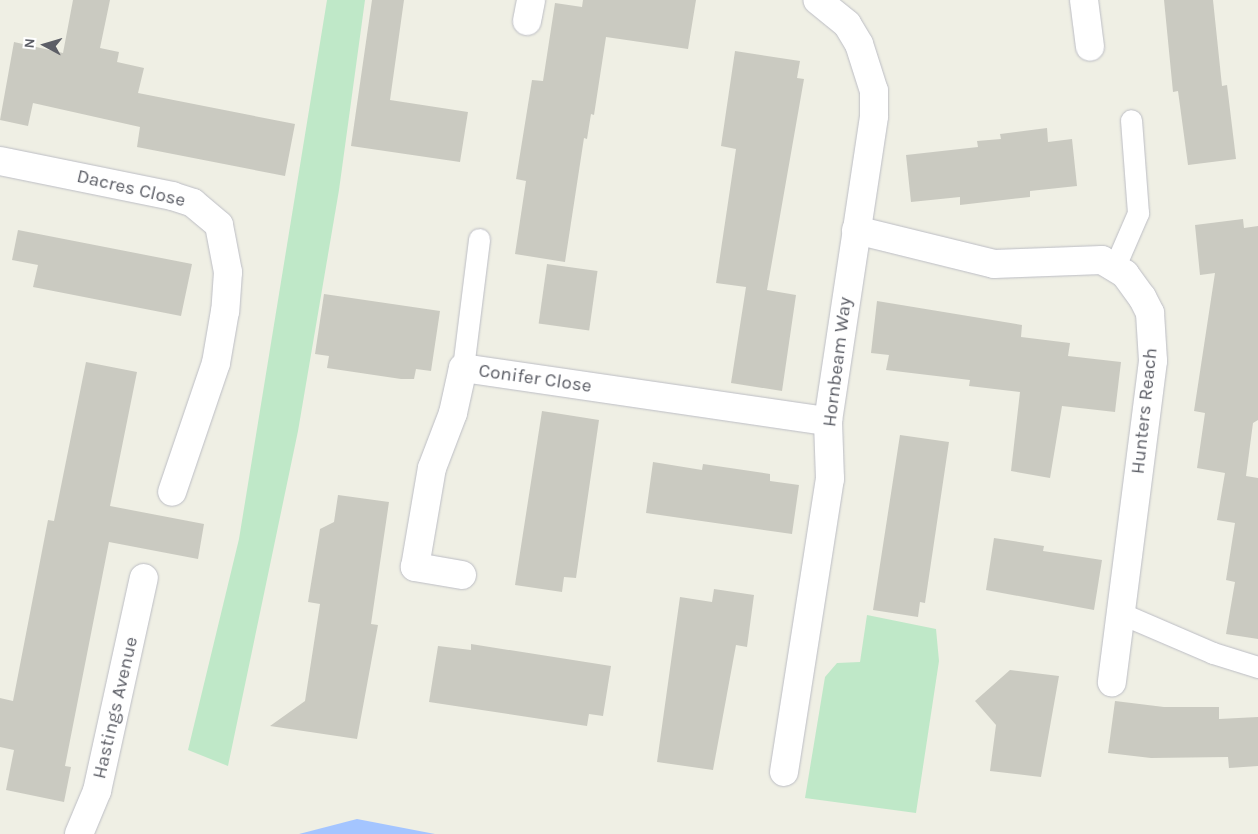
<!DOCTYPE html>
<style>
body{margin:0}
#map{position:relative;width:1258px;height:834px;overflow:hidden;background:#efefe4;font-family:Karla,sans-serif}
div>[style]{position:absolute}
.green>*{inset:0;background:#bfe8c8}
.water>*{inset:0;background:#a4c5ff}
.building>*{inset:0;background:#cacac1;transform-origin:0 0}
.roads{filter:drop-shadow(0 0 1px #bcbdc4) drop-shadow(0 0 1px #bcbdc4)}
.lane>*{height:21px;margin:-10.5px;padding:0 10.5px;transform-origin:10.5px;border-radius:10.5px;background:#fff}
.street>*{height:28px;margin:-14px;padding:0 14px;transform-origin:14px;border-radius:14px;background:#fff}
span{translate:-50% -50%;white-space:nowrap;text-align:center;line-height:1.15;-webkit-text-stroke:5px #fff;paint-order:stroke}
.street-label{font-size:19px;color:#5c5e66}
.north{position:absolute;left:20px;top:20px;width:50px;height:50px;-webkit-text-stroke:4px #fff;paint-order:stroke;rotate:276deg;font-size:14px;font-weight:700;line-height:20px;text-align:center;color:#5c5e66}
.north::after{content:'';display:block;margin:auto;width:18px;height:22px;background:#5c5e66;clip-path:polygon(50% 0,100% 100%,50% 72%,0 100%)}
</style>
<div id="map">
<div class="green">
<div style="clip-path:polygon(327px 0,365px 0,339px 190px,298px 431px,228px 766px,188px 750px,239px 539px)"></div>
<div style="clip-path:polygon(867px 615px,936px 629px,939px 661px,916px 813px,805px 798px,825px 677px,837px 663px,860px 662px)"></div>
</div>
<div class="water">
<div style="clip-path:polygon(357px 819px,435px 834px,299px 834px)"></div>
</div>
<div class="building">
<div style="clip-path:polygon(73px 0,110px 0,100px 48px,119px 52px,117px 62px,144px 68px,138px 93px,295px 124px,285px 176px,137px 147px,140px 127px,33px 103px,28px 126px,0 120px,14px 42px,63px 53px)"></div>
<div style="clip-path:polygon(372px 0,404px 0,390px 100px,468px 112px,460px 162px,351px 146px)"></div>
<div style="clip-path:polygon(583px 0,696px 0,688px 49px,606px 37px,594px 115px,591px 114px,587px 139px,584px 138px,565px 262px,515px 254px,526px 181px,516px 179px,532px 80px,543px 81px,555px 3px,582px 7px)"></div>
<div style="clip-path:polygon(1164px 0,1213px 0,1222px 86px,1227px 85px,1236px 159px,1188px 165px,1178px 91px,1173px 92px)"></div>
<div style="clip-path:polygon(735px 51px,800px 61px,797px 78px,804px 79px,767px 290px,796px 295px,782px 391px,731px 383px,746px 287px,716px 283px,736px 149px,721px 146px)"></div>
<div style="clip-path:polygon(1047px 128px,1048px 142px,1072px 139px,1077px 186px,1030px 191px,1030px 197px,960px 205px,960px 197px,911px 202px,906px 155px,978px 147px,977px 141px,1001px 139px,1000px 134px)"></div>
<div style="clip-path:polygon(1243px 219px,1244px 228px,1258px 226px,1258px 420px,1253px 423px,1246px 476px,1258px 478px,1258px 639px,1226px 634px,1235px 582px,1226px 580px,1235px 523px,1217px 520px,1225px 473px,1197px 468px,1205px 413px,1194px 411px,1215px 273px,1200px 275px,1195px 225px)"></div>
<div style="clip-path:polygon(18px 230px,192px 264px,181px 316px,33px 287px,38px 265px,12px 260px)"></div>
<div style="left:547px;top:264px;width:51px;height:60px;rotate:8deg"></div>
<div style="clip-path:polygon(324px 294px,440px 311px,431px 371px,416px 369px,414px 379px,401px 379px,327px 368px,329px 356px,315px 354px)"></div>
<div style="clip-path:polygon(877px 301px,1022px 325px,1021px 337px,1070px 343px,1068px 356px,1121px 362px,1115px 412px,1062px 406px,1050px 478px,1011px 471px,1020px 392px,969px 386px,970px 380px,886px 370px,889px 355px,871px 353px)"></div>
<div style="clip-path:polygon(86px 362px,137px 372px,110px 506px,204px 524px,198px 559px,109px 542px,65px 766px,71px 767px,64px 802px,6px 790px,14px 750px,0 747px,0 698px,13px 701px,48px 520px,54px 521px)"></div>
<div style="clip-path:polygon(542px 411px,599px 420px,576px 578px,564px 577px,562px 592px,515px 585px)"></div>
<div style="clip-path:polygon(900px 435px,949px 442px,925px 603px,920px 602px,918px 617px,873px 610px)"></div>
<div style="clip-path:polygon(653px 462px,702px 470px,703px 464px,770px 474px,770px 481px,799px 485px,792px 534px,646px 513px)"></div>
<div style="clip-path:polygon(338px 495px,389px 502px,371px 624px,378px 625px,357px 739px,270px 726px,305px 701px,320px 604px,308px 602px,320px 529px,334px 522px)"></div>
<div style="clip-path:polygon(994px 538px,1044px 546px,1043px 551px,1102px 560px,1094px 610px,986px 590px)"></div>
<div style="clip-path:polygon(714px 589px,754px 595px,747px 647px,736px 645px,713px 770px,657px 762px,680px 597px,712px 602px)"></div>
<div style="clip-path:polygon(471px 644px,611px 666px,603px 716px,589px 714px,587px 726px,429px 702px,438px 646px,471px 650px)"></div>
<div style="clip-path:polygon(1010px 670px,1059px 676px,1041px 777px,990px 771px,996px 725px,975px 701px)"></div>
<div style="clip-path:polygon(1115px 701px,1164px 707px,1219px 707px,1219px 719px,1258px 717px,1258px 766px,1229px 768px,1228px 757px,1151px 758px,1108px 753px)"></div>
</div>
<div class="roads">
<div class="lane">
<div style="left:1115px;top:266px;width:58px;rotate:-66.5deg"></div>
<div style="left:1138px;top:213px;width:93px;rotate:-94.3deg"></div>
<div style="left:463px;top:368px;width:130px;rotate:-82.9deg"></div>
<div style="left:1120px;top:613px;width:101px;rotate:23.3deg"></div>
<div style="left:1213px;top:653px;width:47px;rotate:17.3deg"></div>
</div>
<div class="street">
<div style="left:1084px;top:0;width:47px;rotate:82.7deg"></div>
<div style="left:527px;top:21px;width:21px;rotate:-79deg"></div>
<div style="left:0;top:161px;width:176px;rotate:11.5deg"></div>
<div style="left:172px;top:196px;width:22px;rotate:18deg"></div>
<div style="left:193px;top:203px;width:34px;rotate:40deg"></div>
<div style="left:219px;top:225px;width:48px;rotate:79.2deg"></div>
<div style="left:228px;top:272px;width:39px;rotate:94deg"></div>
<div style="left:225px;top:311px;width:53px;rotate:99.8deg"></div>
<div style="left:216px;top:363px;width:136px;rotate:108.8deg"></div>
<div style="left:856px;top:230px;width:142px;rotate:13.8deg"></div>
<div style="left:994px;top:264px;width:108px;rotate:-2.1deg"></div>
<div style="left:1102px;top:260px;width:27px;rotate:31deg"></div>
<div style="left:1125px;top:274px;width:29px;rotate:54deg"></div>
<div style="left:1142px;top:297px;width:18px;rotate:63deg"></div>
<div style="left:1150px;top:313px;width:48px;rotate:86.4deg"></div>
<div style="left:1153px;top:361px;width:324px;rotate:97.3deg"></div>
<div style="left:462px;top:575px;width:48px;rotate:-170.3deg"></div>
<div style="left:415px;top:567px;width:100px;rotate:-80.3deg"></div>
<div style="left:432px;top:468px;width:59px;rotate:-69.1deg"></div>
<div style="left:453px;top:413px;width:46px;rotate:-77.5deg"></div>
<div style="left:463px;top:368px;width:369px;rotate:8.3deg"></div>
<div style="left:784px;top:772px;width:297px;rotate:-81.1deg"></div>
<div style="left:830px;top:479px;width:58px;rotate:-92deg"></div>
<div style="left:828px;top:421px;width:308px;rotate:-81.4deg"></div>
<div style="left:874px;top:116px;width:25px;rotate:-90deg"></div>
<div style="left:874px;top:91px;width:49px;rotate:-107.7deg"></div>
<div style="left:859px;top:44px;width:23px;rotate:-121deg"></div>
<div style="left:847px;top:24px;width:38px;rotate:-141deg"></div>
<div style="left:79px;top:834px;width:47px;rotate:-67.3deg"></div>
<div style="left:97px;top:791px;width:218px;rotate:-77.6deg"></div>
</div>
</div>
<div class="street-label">
<span style="left:131px;top:189px;rotate:13deg">Dacres Close</span>
<span style="left:838px;top:362px;rotate:-83deg">Hornbeam Way</span>
<span style="left:535px;top:379px;rotate:8deg">Conifer Close</span>
<span style="left:1145px;top:411px;rotate:-84deg">Hunters Reach</span>
<span style="left:116px;top:708px;rotate:-77deg">Hastings Avenue</span>
</div>
<div class="north">N</div>
</div>
